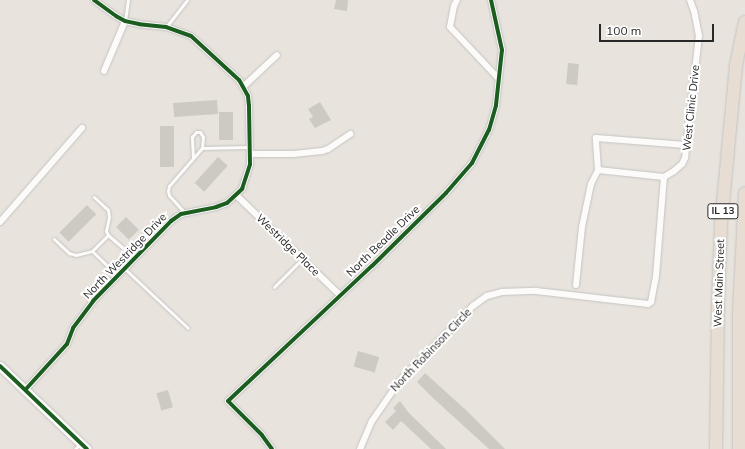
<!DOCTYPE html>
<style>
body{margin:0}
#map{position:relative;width:745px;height:449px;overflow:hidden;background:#e8e4dd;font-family:Mulish,sans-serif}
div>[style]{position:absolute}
.building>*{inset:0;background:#cdcac4;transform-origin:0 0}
.roads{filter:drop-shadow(0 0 1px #c5c3c3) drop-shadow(0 0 1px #c5c3c3)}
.lane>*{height:3px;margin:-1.5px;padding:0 1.5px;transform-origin:1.5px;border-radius:1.5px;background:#fcfbfa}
.street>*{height:6px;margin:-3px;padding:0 3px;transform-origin:3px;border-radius:3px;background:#fcfbfa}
.secondary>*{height:9px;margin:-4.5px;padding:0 4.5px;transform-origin:4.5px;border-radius:4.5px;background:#fcfbfa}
.highway>*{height:12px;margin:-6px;padding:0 6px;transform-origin:6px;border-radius:6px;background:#e8ddd2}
.cycleway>*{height:4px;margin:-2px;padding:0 2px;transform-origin:2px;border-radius:2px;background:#1b5e20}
span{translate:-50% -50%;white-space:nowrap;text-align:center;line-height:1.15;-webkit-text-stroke:4px #fff;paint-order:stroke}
.shield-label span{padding:1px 3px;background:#fff;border:1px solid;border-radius:3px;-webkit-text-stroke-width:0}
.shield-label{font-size:10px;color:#282828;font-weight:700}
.street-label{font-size:11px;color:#282828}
.scale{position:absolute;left:599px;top:24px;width:115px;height:18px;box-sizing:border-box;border:2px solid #282828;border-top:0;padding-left:5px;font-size:12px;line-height:14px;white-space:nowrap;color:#282828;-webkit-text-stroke:3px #fff;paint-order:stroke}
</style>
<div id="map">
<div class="building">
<div style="clip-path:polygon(336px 0,348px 0,347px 11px,334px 9px)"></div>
<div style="left:568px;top:63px;width:11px;height:21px;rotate:5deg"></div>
<div style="left:217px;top:100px;width:14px;height:44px;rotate:86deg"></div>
<div style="clip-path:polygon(320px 102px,331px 120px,315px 128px,309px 119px,313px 117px,308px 109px)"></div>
<div style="left:219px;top:112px;width:14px;height:28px"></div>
<div style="left:160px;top:126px;width:14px;height:41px"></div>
<div style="left:218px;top:157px;width:13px;height:35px;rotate:42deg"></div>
<div style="left:87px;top:205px;width:13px;height:39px;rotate:45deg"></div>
<div style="left:126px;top:217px;width:18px;height:14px;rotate:45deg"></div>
<div style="left:358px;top:351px;width:22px;height:16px;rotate:16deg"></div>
<div style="clip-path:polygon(425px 373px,467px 411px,505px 449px,489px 449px,433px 398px,417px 382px)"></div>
<div style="left:168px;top:390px;width:18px;height:12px;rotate:74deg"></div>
<div style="clip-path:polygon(400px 401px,408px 412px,446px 449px,431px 449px,401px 421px,393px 430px,385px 422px,396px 411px,393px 408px)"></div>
</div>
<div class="roads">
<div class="lane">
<div style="left:125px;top:21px;width:21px;rotate:-82deg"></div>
<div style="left:166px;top:27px;width:34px;rotate:-52deg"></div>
<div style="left:193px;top:158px;width:21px;rotate:-93deg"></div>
<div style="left:192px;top:137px;width:6px;rotate:-51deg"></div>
<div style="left:196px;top:132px;width:4px"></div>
<div style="left:200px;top:132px;width:6px;rotate:59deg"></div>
<div style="left:203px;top:137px;width:11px;rotate:95deg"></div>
<div style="left:94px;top:197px;width:19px;rotate:43deg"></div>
<div style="left:108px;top:210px;width:7px;rotate:82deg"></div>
<div style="left:109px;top:217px;width:14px;rotate:102deg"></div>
<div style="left:106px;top:231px;width:4px;rotate:63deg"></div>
<div style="left:108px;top:235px;width:35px;rotate:41deg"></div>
<div style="left:185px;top:213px;width:24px;rotate:-132deg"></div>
<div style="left:169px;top:195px;width:4px;rotate:-104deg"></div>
<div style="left:168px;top:191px;width:5px;rotate:-79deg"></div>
<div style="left:169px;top:186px;width:50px;rotate:-49deg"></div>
<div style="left:202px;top:148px;width:47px;rotate:-1.2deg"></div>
<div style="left:54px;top:239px;width:21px;rotate:43deg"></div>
<div style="left:69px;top:253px;width:7px;rotate:16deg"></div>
<div style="left:76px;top:255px;width:16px;rotate:-14deg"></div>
<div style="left:92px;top:251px;width:23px;rotate:-45deg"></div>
<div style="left:92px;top:251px;width:36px;rotate:44deg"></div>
<div style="left:125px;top:269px;width:86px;rotate:43.1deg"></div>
<div style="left:274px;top:287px;width:40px;rotate:-45deg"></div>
<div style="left:75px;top:449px;width:7px;rotate:-45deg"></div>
</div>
<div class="street">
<div style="left:457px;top:0;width:7px;rotate:117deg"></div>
<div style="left:454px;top:6px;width:21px;rotate:101deg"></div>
<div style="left:450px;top:27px;width:70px;rotate:46.7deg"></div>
<div style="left:104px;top:71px;width:54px;rotate:-67.2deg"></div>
<div style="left:244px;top:86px;width:45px;rotate:-43.2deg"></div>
<div style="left:250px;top:154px;width:44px"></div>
<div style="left:294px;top:154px;width:28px;rotate:-6deg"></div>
<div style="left:322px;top:151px;width:6px;rotate:-18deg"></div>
<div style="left:328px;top:149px;width:27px;rotate:-34deg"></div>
<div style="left:598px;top:170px;width:66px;rotate:6.1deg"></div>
<div style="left:664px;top:177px;width:12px;rotate:-31deg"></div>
<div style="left:674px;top:171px;width:11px;rotate:-41deg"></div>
<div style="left:682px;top:164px;width:7px;rotate:-63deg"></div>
<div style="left:685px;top:158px;width:123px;rotate:-83.5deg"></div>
<div style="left:699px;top:36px;width:25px;rotate:-101deg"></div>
<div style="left:694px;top:11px;width:12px;rotate:-110deg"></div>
<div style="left:237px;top:196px;width:143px;rotate:43.9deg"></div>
<div style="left:0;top:222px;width:125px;rotate:-48.9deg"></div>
<div style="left:576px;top:285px;width:58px;rotate:-84.1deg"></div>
<div style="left:582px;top:227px;width:44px;rotate:-78.2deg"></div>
<div style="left:591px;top:184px;width:16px;rotate:-63deg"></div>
<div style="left:598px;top:170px;width:32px;rotate:-94deg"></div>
<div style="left:596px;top:138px;width:90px;rotate:4.4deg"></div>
<div style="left:26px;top:389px;width:61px;rotate:-47.7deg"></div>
<div style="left:67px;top:344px;width:17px;rotate:-69deg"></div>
<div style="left:73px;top:328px;width:34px;rotate:-53deg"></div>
<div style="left:93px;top:301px;width:112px;rotate:-45.7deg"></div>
<div style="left:171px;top:221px;width:12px;rotate:-35deg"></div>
<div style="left:181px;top:214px;width:36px;rotate:-11deg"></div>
<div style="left:216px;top:207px;width:12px;rotate:-20deg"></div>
<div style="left:227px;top:203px;width:21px;rotate:-43deg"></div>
<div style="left:242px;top:189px;width:26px;rotate:-72deg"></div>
<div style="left:250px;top:164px;width:58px;rotate:-91deg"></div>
<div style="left:249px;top:106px;width:10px;rotate:-96deg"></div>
<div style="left:248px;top:96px;width:18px;rotate:-119deg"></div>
<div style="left:239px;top:80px;width:65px;rotate:-137.5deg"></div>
<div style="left:191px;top:36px;width:27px;rotate:-160deg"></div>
<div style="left:166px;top:27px;width:27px;rotate:-174deg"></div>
<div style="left:139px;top:24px;width:14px;rotate:-168deg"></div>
<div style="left:125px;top:21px;width:10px;rotate:-151deg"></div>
<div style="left:116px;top:16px;width:27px;rotate:-144deg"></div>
<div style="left:272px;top:449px;width:17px;rotate:-126deg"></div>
<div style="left:262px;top:435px;width:48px;rotate:-135deg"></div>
<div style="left:228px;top:401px;width:197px;rotate:-43.2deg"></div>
<div style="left:372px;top:266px;width:104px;rotate:-44.6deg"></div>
<div style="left:446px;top:193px;width:40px;rotate:-49deg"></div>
<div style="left:472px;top:163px;width:37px;rotate:-63deg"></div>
<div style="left:489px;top:130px;width:26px;rotate:-74deg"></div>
<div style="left:496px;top:105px;width:55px;rotate:-83.8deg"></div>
<div style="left:502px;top:50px;width:51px;rotate:-102.4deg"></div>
<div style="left:360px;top:449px;width:30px;rotate:-67deg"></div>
<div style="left:372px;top:421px;width:47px;rotate:-55.3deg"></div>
<div style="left:399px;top:382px;width:106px;rotate:-45.8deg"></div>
<div style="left:473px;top:306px;width:17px;rotate:-36deg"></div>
<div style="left:487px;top:296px;width:16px;rotate:-15deg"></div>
<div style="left:502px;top:292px;width:34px;rotate:-2deg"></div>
<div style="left:536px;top:291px;width:113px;rotate:6.6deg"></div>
<div style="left:648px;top:304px;width:4px;rotate:-34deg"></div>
<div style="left:651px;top:302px;width:26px;rotate:-79deg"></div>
<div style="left:656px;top:276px;width:99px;rotate:-85.4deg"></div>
</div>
<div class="secondary">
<div style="left:0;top:366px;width:120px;rotate:43.7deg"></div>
</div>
<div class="highway">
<div style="left:716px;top:449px;width:146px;rotate:-89.2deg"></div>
<div style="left:718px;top:303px;width:79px;rotate:-87.8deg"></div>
<div style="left:721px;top:224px;width:160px;rotate:-84.6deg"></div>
<div style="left:736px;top:65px;width:44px;rotate:-78.2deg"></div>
<div style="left:739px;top:449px;width:136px;rotate:-90deg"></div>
<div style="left:739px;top:313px;width:120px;rotate:-87.1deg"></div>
</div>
</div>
<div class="cycleway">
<div style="left:0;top:366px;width:120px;rotate:43.7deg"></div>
<div style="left:26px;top:389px;width:61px;rotate:-47.7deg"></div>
<div style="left:67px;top:344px;width:17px;rotate:-69deg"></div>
<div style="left:73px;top:328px;width:34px;rotate:-53deg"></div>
<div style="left:93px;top:301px;width:112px;rotate:-45.7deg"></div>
<div style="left:171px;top:221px;width:12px;rotate:-35deg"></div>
<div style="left:181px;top:214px;width:36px;rotate:-11deg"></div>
<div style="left:216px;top:207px;width:12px;rotate:-20deg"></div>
<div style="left:227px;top:203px;width:21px;rotate:-43deg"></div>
<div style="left:242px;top:189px;width:26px;rotate:-72deg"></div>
<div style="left:250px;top:164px;width:58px;rotate:-91deg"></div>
<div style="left:249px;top:106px;width:10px;rotate:-96deg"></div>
<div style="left:248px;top:96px;width:18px;rotate:-119deg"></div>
<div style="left:239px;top:80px;width:65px;rotate:-137.5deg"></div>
<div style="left:191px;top:36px;width:27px;rotate:-160deg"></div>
<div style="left:166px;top:27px;width:27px;rotate:-174deg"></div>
<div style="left:139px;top:24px;width:14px;rotate:-168deg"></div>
<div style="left:125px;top:21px;width:10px;rotate:-151deg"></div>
<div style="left:116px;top:16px;width:27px;rotate:-144deg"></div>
<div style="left:272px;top:449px;width:17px;rotate:-126deg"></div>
<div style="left:262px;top:435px;width:48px;rotate:-135deg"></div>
<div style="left:228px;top:401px;width:197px;rotate:-43.2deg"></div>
<div style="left:372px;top:266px;width:104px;rotate:-44.6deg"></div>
<div style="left:446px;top:193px;width:40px;rotate:-49deg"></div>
<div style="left:472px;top:163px;width:37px;rotate:-63deg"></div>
<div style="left:489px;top:130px;width:26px;rotate:-74deg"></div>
<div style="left:496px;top:105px;width:55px;rotate:-83.8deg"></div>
<div style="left:502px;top:50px;width:51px;rotate:-102.4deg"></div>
</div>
<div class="shield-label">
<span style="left:723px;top:211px">IL 13</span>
</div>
<div class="street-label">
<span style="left:691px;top:108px;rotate:-84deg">West Clinic Drive</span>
<span style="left:383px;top:241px;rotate:-44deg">North Beadle Drive</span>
<span style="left:288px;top:245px;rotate:44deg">Westridge Place</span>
<span style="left:125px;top:256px;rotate:-46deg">North Westridge Drive</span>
<span style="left:719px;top:283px;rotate:-88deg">West Main Street</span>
<span style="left:431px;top:350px;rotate:-46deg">North Robinson Circle</span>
</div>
<div class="scale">100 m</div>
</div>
